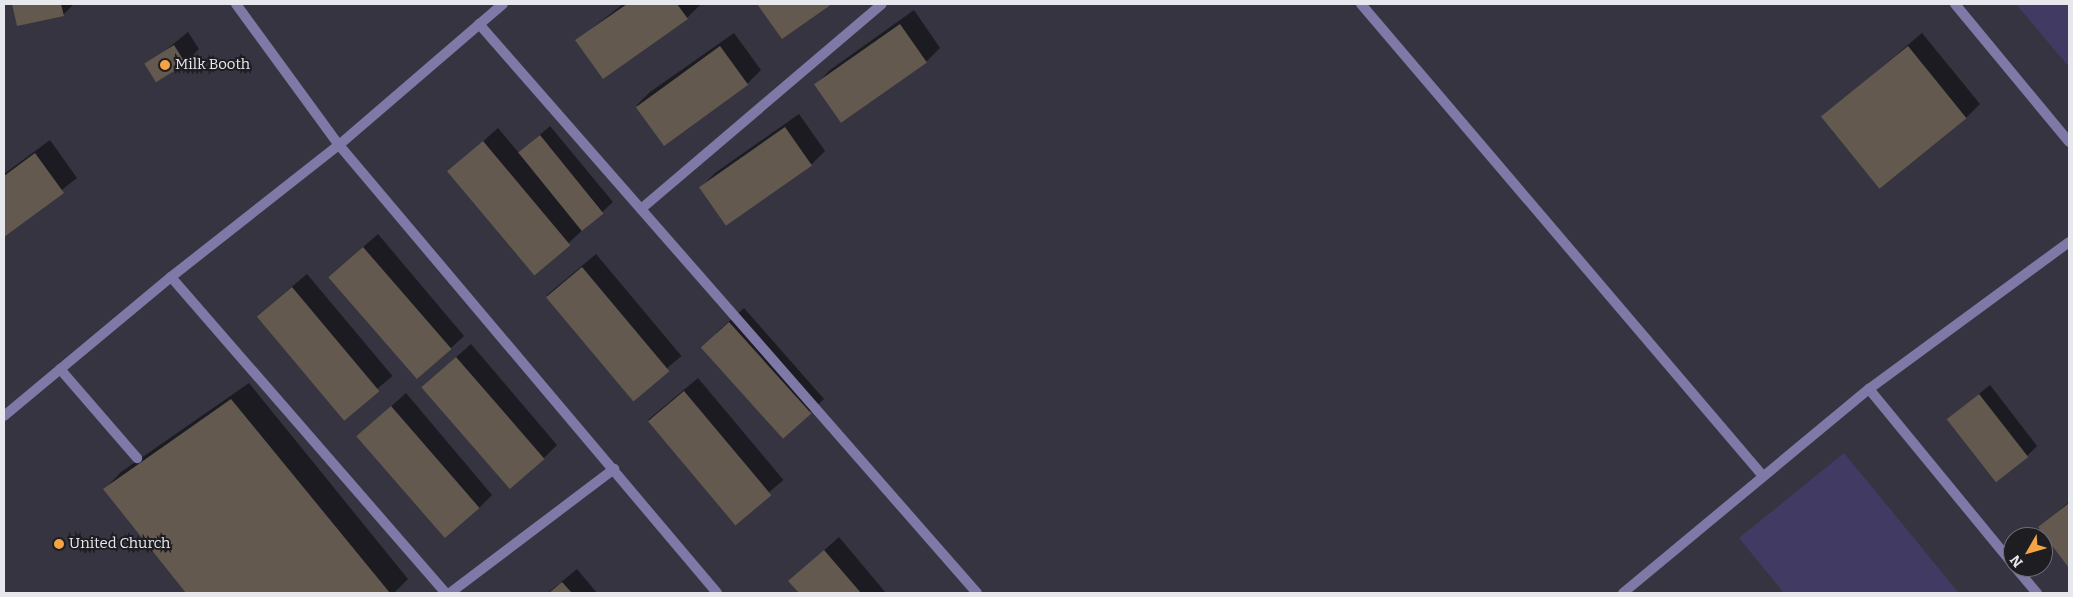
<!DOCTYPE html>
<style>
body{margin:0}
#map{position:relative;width:2073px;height:597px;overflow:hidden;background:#353440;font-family:Bitter,serif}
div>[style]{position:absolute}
.green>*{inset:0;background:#413b64}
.shadow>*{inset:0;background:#0007;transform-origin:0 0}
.building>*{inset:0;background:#63594f;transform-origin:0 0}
.service>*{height:10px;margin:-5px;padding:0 5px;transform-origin:5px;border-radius:5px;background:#7e79a6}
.minor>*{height:10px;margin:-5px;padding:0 5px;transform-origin:5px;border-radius:5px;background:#7e79a6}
.dots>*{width:14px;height:14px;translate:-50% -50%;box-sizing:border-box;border:2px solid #1d1d22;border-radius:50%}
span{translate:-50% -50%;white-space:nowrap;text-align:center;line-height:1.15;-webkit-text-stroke:4px #1d1d22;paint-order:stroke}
.poi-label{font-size:15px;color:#e7e7ee}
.left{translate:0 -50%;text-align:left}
.frame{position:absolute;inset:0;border:5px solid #e7e7ee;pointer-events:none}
.north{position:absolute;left:2003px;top:527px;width:50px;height:50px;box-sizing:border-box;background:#1d1d22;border:1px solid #6e6e74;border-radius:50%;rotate:232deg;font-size:14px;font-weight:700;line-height:20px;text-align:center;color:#e7e7ee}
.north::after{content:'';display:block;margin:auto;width:18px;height:22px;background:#f4a345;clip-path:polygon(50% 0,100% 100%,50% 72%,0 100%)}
</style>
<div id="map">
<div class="green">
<div style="clip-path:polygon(2016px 4px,2069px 4px,2069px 67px)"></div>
<div style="clip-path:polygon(1844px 453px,1959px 593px,1784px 593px,1739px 538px)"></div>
</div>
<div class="shadow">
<div style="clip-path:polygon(13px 4px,74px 4px,63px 15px,18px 25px)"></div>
<div style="clip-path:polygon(623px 4px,701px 4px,687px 18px,577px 40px)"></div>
<div style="clip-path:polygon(758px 4px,830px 4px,782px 37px)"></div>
<div style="clip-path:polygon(914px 10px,940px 48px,926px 62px,816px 84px,830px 70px)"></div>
<div style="clip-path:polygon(188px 32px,199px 49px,185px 63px,146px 66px)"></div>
<div style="clip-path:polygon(734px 33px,761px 70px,747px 84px,636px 106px,650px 92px)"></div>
<div style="clip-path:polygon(1922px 33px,1980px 104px,1966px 118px,1823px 117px)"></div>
<div style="clip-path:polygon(799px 114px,825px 151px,811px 165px,727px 224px,701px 187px,715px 173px)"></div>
<div style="clip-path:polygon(550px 126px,613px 202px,536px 273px,449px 172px,498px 128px,519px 153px)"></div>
<div style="clip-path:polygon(50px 140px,77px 178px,4px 235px,4px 174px)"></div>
<div style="clip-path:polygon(378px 234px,464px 336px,450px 349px,329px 277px)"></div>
<div style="left:596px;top:254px;width:133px;height:65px;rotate:50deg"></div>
<div style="left:307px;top:274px;width:133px;height:64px;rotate:50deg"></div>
<div style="clip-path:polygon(744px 308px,824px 399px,782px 437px,716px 333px)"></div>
<div style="clip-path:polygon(471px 344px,557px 445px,543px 459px,422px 387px)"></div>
<div style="left:698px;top:378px;width:133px;height:65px;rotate:50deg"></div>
<div style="clip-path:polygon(249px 383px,408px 579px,394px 593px,188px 593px,105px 489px,121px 472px)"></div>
<div style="clip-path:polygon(1990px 385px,2037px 446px,2027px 456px,1948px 419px)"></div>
<div style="clip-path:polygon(406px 393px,492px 495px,478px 509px,358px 436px)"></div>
<div style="clip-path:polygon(2069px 502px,2069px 566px,2039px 527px)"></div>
<div style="clip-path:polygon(839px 537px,886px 593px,801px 593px,790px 581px)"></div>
<div style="clip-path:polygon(577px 569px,597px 593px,548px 593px)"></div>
</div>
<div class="building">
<div style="clip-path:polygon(12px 4px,61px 4px,64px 16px,17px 26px)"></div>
<div style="clip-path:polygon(627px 4px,677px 4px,688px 19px,603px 79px,575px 40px)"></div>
<div style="clip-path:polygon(757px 4px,832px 4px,782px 39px)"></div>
<div style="left:900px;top:24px;width:47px;height:105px;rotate:55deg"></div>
<div style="left:174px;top:45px;width:22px;height:35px;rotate:58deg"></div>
<div style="left:720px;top:46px;width:48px;height:104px;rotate:54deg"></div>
<div style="left:1908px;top:46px;width:93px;height:112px;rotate:51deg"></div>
<div style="left:785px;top:127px;width:47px;height:105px;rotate:55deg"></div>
<div style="left:540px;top:135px;width:101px;height:28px;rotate:51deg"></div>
<div style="left:483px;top:141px;width:136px;height:47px;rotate:50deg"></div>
<div style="clip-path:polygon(35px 153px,64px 193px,4px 237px,4px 176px)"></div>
<div style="left:363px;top:247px;width:135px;height:46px;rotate:49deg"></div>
<div style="left:582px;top:267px;width:136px;height:47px;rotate:50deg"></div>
<div style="left:292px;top:287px;width:136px;height:46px;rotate:50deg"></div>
<div style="left:729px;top:322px;width:123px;height:38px;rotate:48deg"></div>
<div style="left:456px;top:357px;width:135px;height:46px;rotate:49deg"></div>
<div style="left:684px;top:391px;width:136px;height:47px;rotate:50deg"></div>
<div style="left:1979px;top:394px;width:80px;height:41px;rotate:52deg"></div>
<div style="clip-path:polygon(231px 399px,390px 593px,186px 593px,103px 489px)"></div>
<div style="left:391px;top:406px;width:135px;height:46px;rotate:49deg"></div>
<div style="clip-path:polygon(2069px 503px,2069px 568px,2038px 527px)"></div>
<div style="clip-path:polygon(824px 550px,861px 593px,799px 593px,788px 581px)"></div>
<div style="clip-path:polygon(562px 582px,572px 593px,549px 593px)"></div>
</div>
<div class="service">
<div style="left:60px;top:369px;width:118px;rotate:49.1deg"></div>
</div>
<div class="minor">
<div style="left:236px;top:4px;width:175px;rotate:53.9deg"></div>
<div style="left:339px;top:145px;width:586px;rotate:49.84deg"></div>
<div style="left:1361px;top:4px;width:620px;rotate:49.58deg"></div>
<div style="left:1955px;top:4px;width:179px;rotate:50.4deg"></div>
<div style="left:479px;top:24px;width:756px;rotate:48.81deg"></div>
<div style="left:641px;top:209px;width:316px;rotate:-40.4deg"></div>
<div style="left:171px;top:277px;width:419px;rotate:49deg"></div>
<div style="left:1869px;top:389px;width:227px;rotate:50.6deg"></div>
<div style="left:4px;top:416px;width:217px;rotate:-39.8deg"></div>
<div style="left:171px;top:277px;width:214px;rotate:-38.2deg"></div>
<div style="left:339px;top:145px;width:216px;rotate:-40.7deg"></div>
<div style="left:2015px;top:567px;width:34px;rotate:50deg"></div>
<div style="left:450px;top:593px;width:206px;rotate:-37.1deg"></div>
<div style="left:1623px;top:593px;width:320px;rotate:-39.7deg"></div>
<div style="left:1869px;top:389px;width:248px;rotate:-36.3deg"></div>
</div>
<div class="dots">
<div style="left:165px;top:65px;background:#f4a345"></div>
<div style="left:59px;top:544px;background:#f4a345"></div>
</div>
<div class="poi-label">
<span class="left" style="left:175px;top:65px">Milk Booth</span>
<span class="left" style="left:69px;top:544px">United Church</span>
</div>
<div class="frame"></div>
<div class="north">N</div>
</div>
